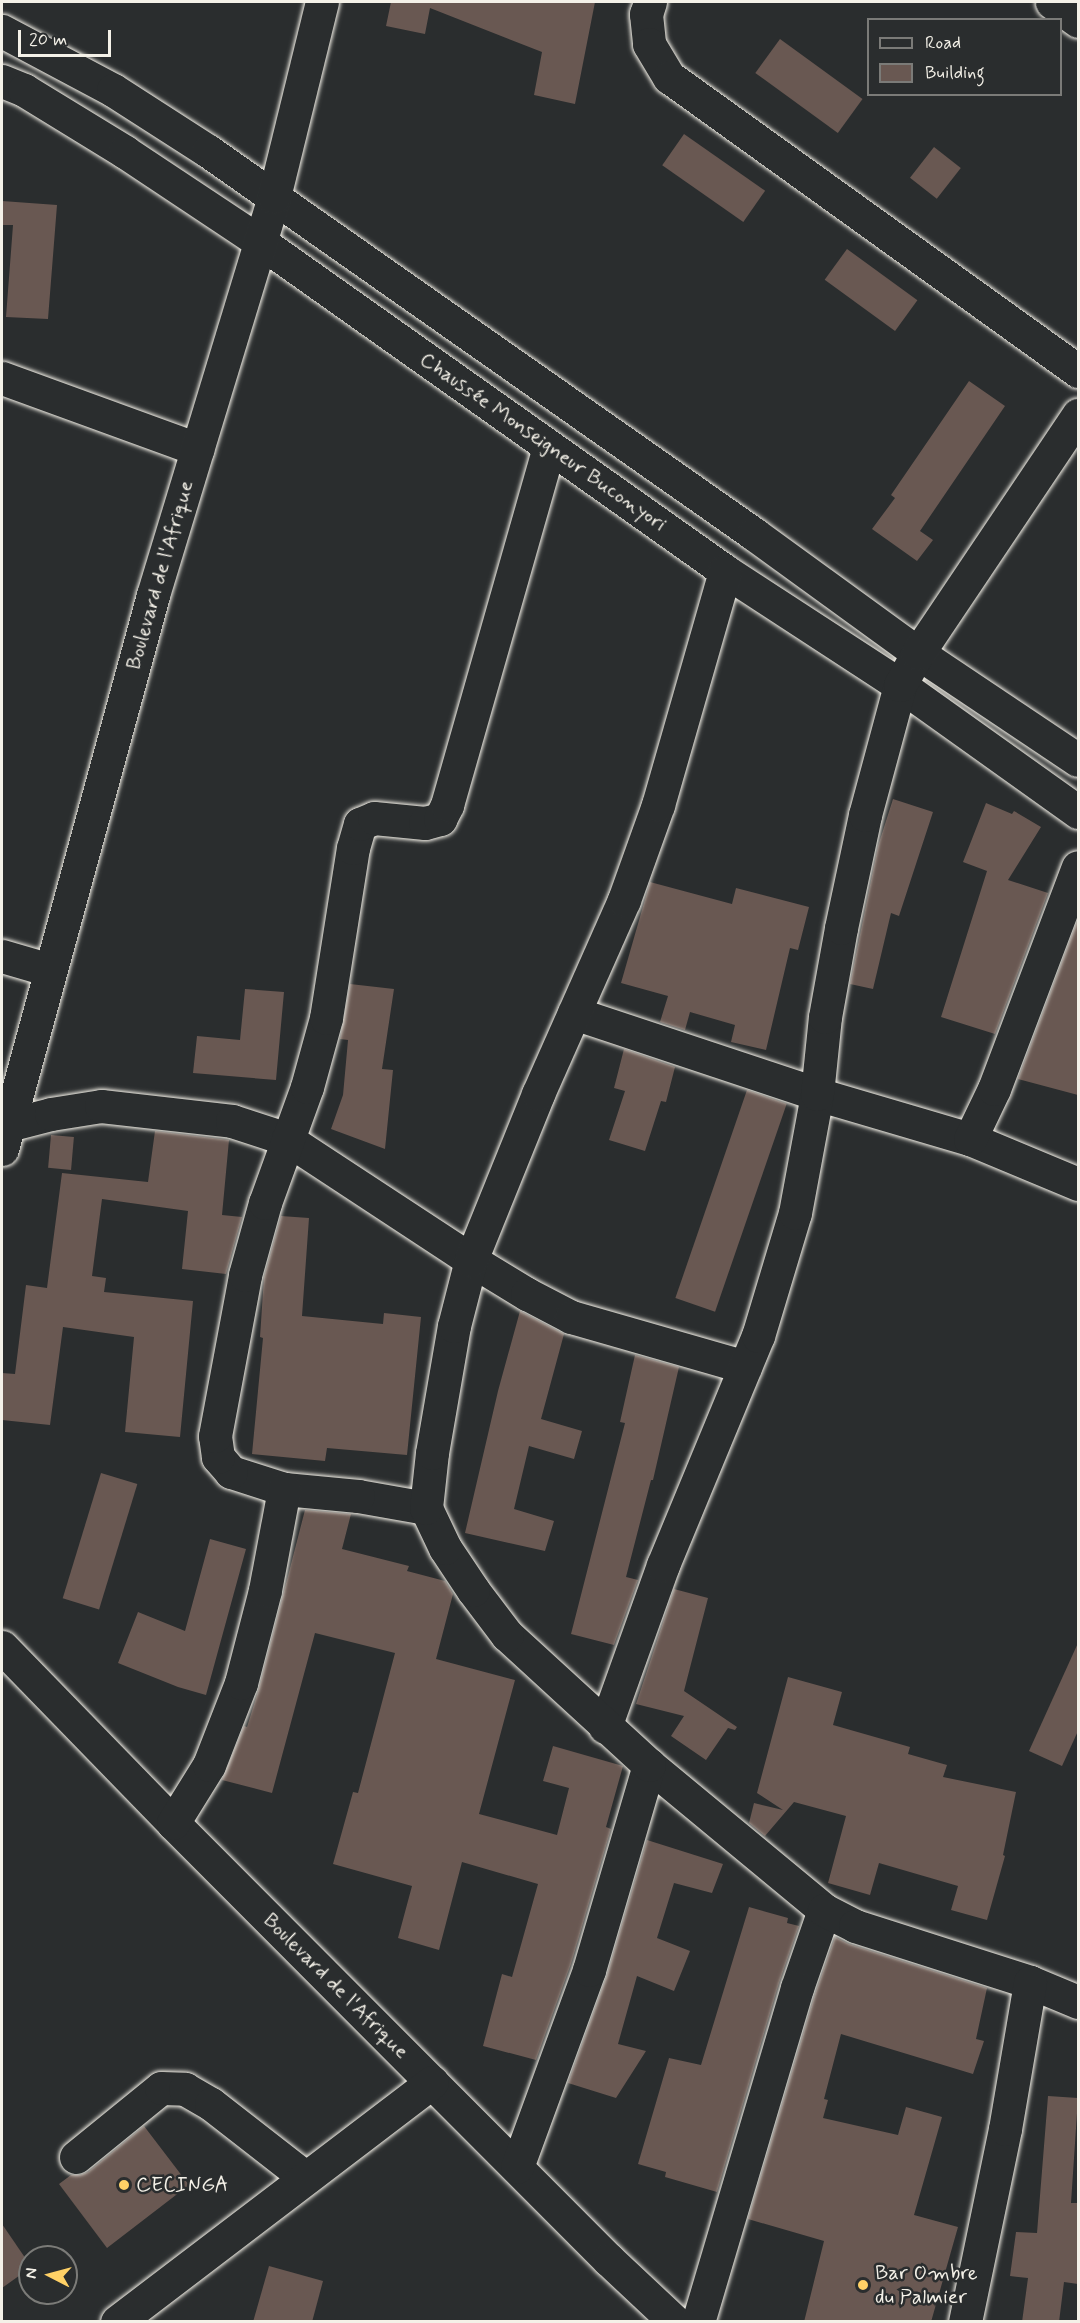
<!DOCTYPE html>
<meta charset="utf-8">
<style>
body{margin:0}
#map{position:relative;width:1080px;height:2323px;overflow:hidden;background:#2a2d2e;font-family:Mynerve,sans-serif}
div>[style]{position:absolute}
.building>*{inset:0;background:#695852;transform-origin:0 0}
.roads{filter:drop-shadow(0 0 2px #f4f1e8) drop-shadow(0 0 2px #f4f1e8)}
.minor>*{height:33px;margin:-16.5px;padding:0 16.5px;transform-origin:16.5px;border-radius:16.5px;background:#2a2d2e}
.dots>*{width:16px;height:16px;translate:-50% -50%;box-sizing:border-box;border:3px solid #2a2d2e;border-radius:50%}
span{translate:-50% -50%;white-space:nowrap;text-align:center;line-height:1.15;-webkit-text-stroke:5px #2a2d2e;paint-order:stroke}
.street-label{font-size:21px;color:#f4f1e8}
.poi-label{font-size:21px;color:#f4f1e8}
.left{translate:0 -50%;text-align:left}
.frame{position:absolute;inset:0;border:3px solid #f4f1e8;pointer-events:none}
.legend{position:absolute;left:867px;top:18px;width:195px;height:78px;box-sizing:border-box;background:#2a2d2e;border:2px solid #7b7b78;margin:0;padding:8px 10px;list-style:none;font-size:18px;color:#f4f1e8}
.legend li{display:flex;align-items:center;gap:12px;height:30px}
.legend b{width:30px;border:2px solid #7b7b78}
.north{position:absolute;left:18px;top:2245px;width:60px;height:60px;box-sizing:border-box;background:#2a2d2e;border:2px solid #7b7b78;border-radius:50%;rotate:276deg;font-size:16px;font-weight:700;line-height:24px;text-align:center;color:#f4f1e8}
.north::after{content:'';display:block;margin:auto;width:21px;height:27px;background:#ffd166;clip-path:polygon(50% 0,100% 100%,50% 72%,0 100%)}
.scale{position:absolute;left:18px;top:30px;width:93px;height:27px;box-sizing:border-box;border:3px solid #f4f1e8;border-top:0;padding-left:8px;font-size:18px;line-height:21px;white-space:nowrap;color:#f4f1e8;-webkit-text-stroke:4px #2a2d2e;paint-order:stroke}
</style>
<div id="map">
<div class="building">
<div style="clip-path:polygon(391px 2px,595px 2px,575px 104px,534px 95px,542px 52px,430px 8px,425px 34px,386px 26px)"></div>
<div style="left:780px;top:39px;width:102px;height:42px;rotate:36deg"></div>
<div style="left:684px;top:134px;width:99px;height:38px;rotate:35deg"></div>
<div style="left:934px;top:147px;width:34px;height:39px;rotate:38deg"></div>
<div style="clip-path:polygon(2px 201px,57px 205px,48px 319px,6px 317px,13px 225px,2px 225px)"></div>
<div style="left:847px;top:249px;width:87px;height:38px;rotate:36deg"></div>
<div style="clip-path:polygon(969px 381px,1005px 406px,920px 531px,933px 540px,917px 561px,872px 529px,895px 498px,891px 495px)"></div>
<div style="clip-path:polygon(893px 799px,933px 812px,899px 916px,891px 913px,873px 989px,850px 984px,878px 846px)"></div>
<div style="clip-path:polygon(986px 803px,1012px 814px,1014px 811px,1041px 827px,1008px 880px,1048px 893px,995px 1034px,941px 1017px,987px 871px,963px 862px)"></div>
<div style="clip-path:polygon(650px 882px,732px 904px,736px 888px,809px 907px,798px 950px,790px 948px,766px 1050px,731px 1042px,735px 1025px,690px 1012px,685px 1030px,660px 1022px,668px 996px,621px 983px)"></div>
<div style="clip-path:polygon(1078px 919px,1078px 1095px,1018px 1079px)"></div>
<div style="clip-path:polygon(350px 984px,394px 989px,382px 1069px,393px 1070px,385px 1149px,331px 1129px,343px 1095px,348px 1040px,340px 1039px)"></div>
<div style="clip-path:polygon(245px 989px,284px 992px,276px 1080px,193px 1073px,197px 1036px,240px 1040px)"></div>
<div style="clip-path:polygon(624px 1049px,675px 1067px,666px 1102px,661px 1101px,645px 1151px,609px 1140px,625px 1091px,614px 1088px)"></div>
<div style="left:747px;top:1090px;width:42px;height:220px;rotate:19deg"></div>
<div style="clip-path:polygon(155px 1131px,229px 1140px,222px 1215px,242px 1217px,226px 1274px,182px 1269px,188px 1211px,102px 1199px,92px 1276px,106px 1278px,104px 1292px,193px 1301px,180px 1437px,125px 1432px,134px 1337px,63px 1327px,50px 1425px,2px 1420px,2px 1373px,15px 1374px,26px 1285px,47px 1288px,62px 1173px,148px 1182px)"></div>
<div style="left:51px;top:1135px;width:23px;height:33px;rotate:5deg"></div>
<div style="clip-path:polygon(281px 1216px,309px 1218px,302px 1316px,383px 1324px,384px 1313px,421px 1317px,407px 1455px,327px 1448px,325px 1461px,252px 1454px,263px 1338px,260px 1337px,264px 1277px)"></div>
<div style="clip-path:polygon(520px 1311px,564px 1334px,541px 1419px,582px 1431px,574px 1459px,529px 1446px,514px 1509px,554px 1521px,545px 1551px,465px 1533px,498px 1391px)"></div>
<div style="clip-path:polygon(635px 1355px,679px 1367px,653px 1480px,651px 1480px,626px 1577px,638px 1580px,614px 1645px,571px 1634px,625px 1423px,620px 1422px)"></div>
<div style="left:101px;top:1473px;width:38px;height:131px;rotate:17deg"></div>
<div style="clip-path:polygon(305px 1510px,351px 1514px,342px 1549px,409px 1566px,407px 1571px,445px 1581px,453px 1594px,436px 1659px,515px 1680px,479px 1814px,557px 1835px,569px 1788px,543px 1781px,553px 1746px,623px 1766px,606px 1827px,611px 1829px,571px 1964px,536px 2060px,483px 2046px,502px 1974px,512px 1977px,538px 1884px,462px 1862px,439px 1950px,398px 1938px,412px 1886px,333px 1864px,353px 1792px,358px 1793px,395px 1653px,315px 1633px,272px 1793px,222px 1780px,244px 1726px,247px 1727px,259px 1688px)"></div>
<div style="clip-path:polygon(210px 1539px,246px 1549px,206px 1695px,178px 1687px,118px 1663px,138px 1612px,185px 1631px)"></div>
<div style="clip-path:polygon(674px 1589px,708px 1598px,684px 1691px,737px 1727px,735px 1730px,728px 1728px,706px 1760px,671px 1736px,684px 1716px,636px 1704px)"></div>
<div style="clip-path:polygon(1078px 1643px,1078px 1731px,1062px 1766px,1029px 1751px)"></div>
<div style="clip-path:polygon(788px 1677px,842px 1692px,833px 1725px,910px 1747px,908px 1754px,947px 1765px,943px 1777px,1016px 1792px,1003px 1855px,1005px 1856px,987px 1920px,951px 1910px,958px 1886px,879px 1863px,870px 1895px,828px 1883px,846px 1816px,794px 1802px,765px 1836px,749px 1823px,754px 1803px,783px 1810px,757px 1793px)"></div>
<div style="clip-path:polygon(647px 1840px,723px 1864px,712px 1893px,674px 1883px,657px 1938px,690px 1951px,674px 1991px,637px 1976px,618px 2044px,646px 2051px,616px 2098px,568px 2083px,607px 1975px)"></div>
<div style="clip-path:polygon(749px 1907px,788px 1918px,787px 1923px,799px 1926px,779px 1983px,717px 2192px,665px 2177px,666px 2172px,638px 2164px,669px 2058px,701px 2065px)"></div>
<div style="clip-path:polygon(835px 1937px,849px 1944px,987px 1988px,976px 2039px,984px 2041px,973px 2074px,841px 2034px,824px 2099px,828px 2100px,823px 2118px,898px 2135px,906px 2107px,942px 2117px,914px 2215px,958px 2227px,931px 2322px,804px 2322px,824px 2241px,748px 2219px,815px 1994px)"></div>
<div style="clip-path:polygon(1048px 2096px,1078px 2098px,1071px 2203px,1078px 2203px,1078px 2284px,1064px 2282px,1059px 2322px,1022px 2322px,1028px 2278px,1010px 2276px,1016px 2232px,1037px 2233px)"></div>
<div style="clip-path:polygon(144px 2126px,189px 2185px,107px 2248px,59px 2184px,71px 2175px,80px 2175px,88px 2172px)"></div>
<div style="clip-path:polygon(2px 2224px,30px 2265px,30px 2268px,2px 2288px)"></div>
<div style="clip-path:polygon(269px 2266px,323px 2281px,312px 2322px,253px 2322px)"></div>
</div>
<div class="roads">
<div class="minor">
<div style="left:650px;top:2px;width:13px;rotate:108deg"></div>
<div style="left:646px;top:14px;width:30px;rotate:84deg"></div>
<div style="left:649px;top:44px;width:39px;rotate:59deg"></div>
<div style="left:669px;top:77px;width:504px;rotate:35.71deg"></div>
<div style="left:1052px;top:2px;width:32px;rotate:36deg"></div>
<div style="left:2px;top:31px;width:126px;rotate:28deg"></div>
<div style="left:113px;top:90px;width:113px;rotate:32.7deg"></div>
<div style="left:208px;top:151px;width:667px;rotate:35.05deg"></div>
<div style="left:754px;top:534px;width:203px;rotate:36deg"></div>
<div style="left:918px;top:653px;width:192px;rotate:33.8deg"></div>
<div style="left:2px;top:81px;width:24px;rotate:22deg"></div>
<div style="left:24px;top:90px;width:119px;rotate:31.5deg"></div>
<div style="left:125px;top:152px;width:161px;rotate:33.6deg"></div>
<div style="left:259px;top:241px;width:571px;rotate:35.3deg"></div>
<div style="left:725px;top:571px;width:209px;rotate:33.1deg"></div>
<div style="left:900px;top:685px;width:219px;rotate:35.5deg"></div>
<div style="left:2px;top:378px;width:208px;rotate:20deg"></div>
<div style="left:2px;top:956px;width:50px;rotate:16.3deg"></div>
<div style="left:574px;top:1013px;width:256px;rotate:18.4deg"></div>
<div style="left:817px;top:1094px;width:159px;rotate:16.4deg"></div>
<div style="left:970px;top:1139px;width:117px;rotate:22.6deg"></div>
<div style="left:2px;top:1131px;width:8px;rotate:-45deg"></div>
<div style="left:8px;top:1125px;width:44px;rotate:-14.3deg"></div>
<div style="left:51px;top:1114px;width:51px;rotate:-9.1deg"></div>
<div style="left:101px;top:1106px;width:132px;rotate:6.5deg"></div>
<div style="left:232px;top:1121px;width:58px;rotate:18.1deg"></div>
<div style="left:287px;top:1139px;width:220px;rotate:33.3deg"></div>
<div style="left:471px;top:1260px;width:66px;rotate:31.3deg"></div>
<div style="left:527px;top:1294px;width:50px;rotate:27.6deg"></div>
<div style="left:571px;top:1317px;width:181px;rotate:16deg"></div>
<div style="left:970px;top:1139px;width:55px;rotate:-64.4deg"></div>
<div style="left:994px;top:1089px;width:237px;rotate:-69.3deg"></div>
<div style="left:2px;top:1149px;width:574px;rotate:-74.75deg"></div>
<div style="left:153px;top:595px;width:416px;rotate:-73.1deg"></div>
<div style="left:274px;top:197px;width:201px;rotate:-76.2deg"></div>
<div style="left:426px;top:1508px;width:69px;rotate:-170deg"></div>
<div style="left:358px;top:1496px;width:74px;rotate:-174.6deg"></div>
<div style="left:284px;top:1489px;width:56px;rotate:-162.2deg"></div>
<div style="left:231px;top:1472px;width:20px;rotate:-131deg"></div>
<div style="left:218px;top:1457px;width:21px;rotate:-98deg"></div>
<div style="left:215px;top:1436px;width:164px;rotate:-79.4deg"></div>
<div style="left:245px;top:1275px;width:75px;rotate:-74.5deg"></div>
<div style="left:265px;top:1203px;width:123px;rotate:-70.1deg"></div>
<div style="left:307px;top:1087px;width:72px;rotate:-74.6deg"></div>
<div style="left:326px;top:1018px;width:172px;rotate:-81deg"></div>
<div style="left:353px;top:848px;width:25px;rotate:-74deg"></div>
<div style="left:360px;top:824px;width:15px;rotate:-23deg"></div>
<div style="left:374px;top:818px;width:51px;rotate:5.6deg"></div>
<div style="left:425px;top:823px;width:16px;rotate:-15deg"></div>
<div style="left:440px;top:819px;width:16px;rotate:-63deg"></div>
<div style="left:447px;top:805px;width:372px;rotate:-74.1deg"></div>
<div style="left:2px;top:1647px;width:245px;rotate:45.8deg"></div>
<div style="left:173px;top:1823px;width:617px;rotate:45.07deg"></div>
<div style="left:609px;top:2260px;width:91px;rotate:43.2deg"></div>
<div style="left:605px;top:1727px;width:172px;rotate:-70.3deg"></div>
<div style="left:663px;top:1565px;width:248px;rotate:-67.5deg"></div>
<div style="left:758px;top:1336px;width:128px;rotate:-73.3deg"></div>
<div style="left:795px;top:1213px;width:121px;rotate:-79.5deg"></div>
<div style="left:817px;top:1094px;width:77px;rotate:-84.1deg"></div>
<div style="left:825px;top:1017px;width:90px;rotate:-79.8deg"></div>
<div style="left:841px;top:928px;width:116px;rotate:-78deg"></div>
<div style="left:865px;top:815px;width:135px;rotate:-74.9deg"></div>
<div style="left:900px;top:685px;width:37px;rotate:-61deg"></div>
<div style="left:918px;top:653px;width:287px;rotate:-56.1deg"></div>
<div style="left:649px;top:1765px;width:227px;rotate:39.6deg"></div>
<div style="left:824px;top:1910px;width:83px;rotate:109.1deg"></div>
<div style="left:797px;top:1988px;width:348px;rotate:106.5deg"></div>
<div style="left:173px;top:1823px;width:68px;rotate:-58.2deg"></div>
<div style="left:209px;top:1765px;width:88px;rotate:-68.7deg"></div>
<div style="left:241px;top:1683px;width:96px;rotate:-75.5deg"></div>
<div style="left:265px;top:1590px;width:103px;rotate:-79.3deg"></div>
<div style="left:824px;top:1910px;width:35px;rotate:27deg"></div>
<div style="left:855px;top:1926px;width:184px;rotate:17.7deg"></div>
<div style="left:1030px;top:1982px;width:52px;rotate:22.6deg"></div>
<div style="left:76px;top:2157px;width:109px;rotate:-39.1deg"></div>
<div style="left:161px;top:2088px;width:24px;rotate:2deg"></div>
<div style="left:185px;top:2089px;width:30px;rotate:30deg"></div>
<div style="left:211px;top:2104px;width:120px;rotate:37.9deg"></div>
<div style="left:517px;top:2167px;width:210px;rotate:-69.9deg"></div>
<div style="left:589px;top:1970px;width:214px;rotate:-73.7deg"></div>
<div style="left:649px;top:1765px;width:193px;rotate:-137.5deg"></div>
<div style="left:507px;top:1635px;width:56px;rotate:-127.1deg"></div>
<div style="left:473px;top:1590px;width:50px;rotate:-123.7deg"></div>
<div style="left:445px;top:1548px;width:44px;rotate:-115.4deg"></div>
<div style="left:426px;top:1508px;width:55px;rotate:-83.8deg"></div>
<div style="left:432px;top:1453px;width:129px;rotate:-80.2deg"></div>
<div style="left:454px;top:1326px;width:68px;rotate:-75.6deg"></div>
<div style="left:471px;top:1260px;width:179px;rotate:-68deg"></div>
<div style="left:538px;top:1094px;width:212px;rotate:-66.1deg"></div>
<div style="left:624px;top:900px;width:101px;rotate:-70.3deg"></div>
<div style="left:658px;top:805px;width:243px;rotate:-74deg"></div>
<div style="left:117px;top:2322px;width:396px;rotate:-37.3deg"></div>
<div style="left:965px;top:2322px;width:197px;rotate:-78.3deg"></div>
<div style="left:1005px;top:2129px;width:149px;rotate:-80.3deg"></div>
</div>
</div>
<div class="dots">
<div style="left:124px;top:2185px;background:#ffd166"></div>
<div style="left:863px;top:2285px;background:#ffd166"></div>
</div>
<div class="street-label">
<span style="left:543px;top:442px;rotate:35deg">Chaussée Monseigneur Buconyori</span>
<span style="left:160px;top:575px;rotate:-74deg">Boulevard de l'Afrique</span>
<span style="left:336px;top:1986px;rotate:45deg">Boulevard de l'Afrique</span>
</div>
<div class="poi-label">
<span class="left" style="left:136px;top:2185px">CECINGA</span>
<span class="left" style="left:875px;top:2285px">Bar Ombre<br>du Palmier</span>
</div>
<div class="frame"></div>
<ul class="legend">
<li><b style="height:8px;background:#2a2d2e"></b>Road</li>
<li><b style="height:16px;background:#695852"></b>Building</li>
</ul>
<div class="north">N</div>
<div class="scale">20 m</div>
</div>
